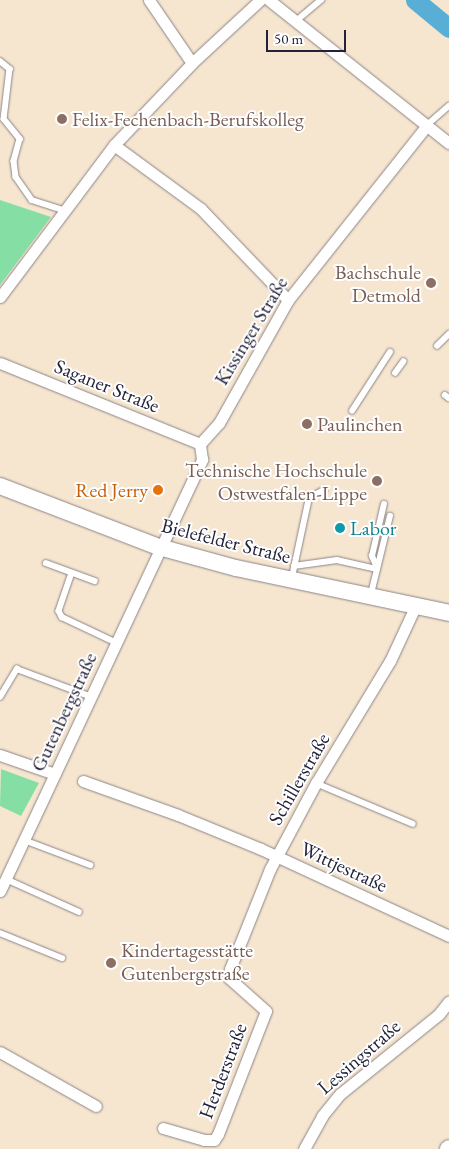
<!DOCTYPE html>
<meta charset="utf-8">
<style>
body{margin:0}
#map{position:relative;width:449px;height:1149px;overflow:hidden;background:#f6e6d0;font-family:"EB Garamond",serif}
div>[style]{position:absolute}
.green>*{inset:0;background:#85dfa5}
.river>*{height:19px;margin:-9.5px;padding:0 9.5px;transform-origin:9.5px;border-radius:9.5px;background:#59aed5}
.roads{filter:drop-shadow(0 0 1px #8c8486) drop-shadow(0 0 1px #8c8486)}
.lane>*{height:5.5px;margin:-2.75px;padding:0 2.75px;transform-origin:2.75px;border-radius:2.75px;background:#fff}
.street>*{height:11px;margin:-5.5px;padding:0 5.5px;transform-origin:5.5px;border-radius:5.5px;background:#fff}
.secondary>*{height:16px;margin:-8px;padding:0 8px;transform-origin:8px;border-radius:8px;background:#fff}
.dots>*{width:14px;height:14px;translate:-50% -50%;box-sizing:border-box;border:2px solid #fff;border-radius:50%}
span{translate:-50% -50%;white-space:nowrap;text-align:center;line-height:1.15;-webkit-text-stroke:4px #fff;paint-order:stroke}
.education-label{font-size:20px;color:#785e54}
.left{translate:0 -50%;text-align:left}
.right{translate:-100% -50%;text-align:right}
.street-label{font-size:20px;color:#22223b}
.food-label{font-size:20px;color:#c56008}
.culture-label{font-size:20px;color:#0d838f}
.scale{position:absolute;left:266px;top:30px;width:80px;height:22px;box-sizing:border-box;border:2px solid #22223b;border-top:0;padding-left:6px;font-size:15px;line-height:18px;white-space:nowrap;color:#22223b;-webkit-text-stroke:4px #fff;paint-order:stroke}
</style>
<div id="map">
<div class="green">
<div style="clip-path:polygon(0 200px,51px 217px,0 285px)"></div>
<div style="clip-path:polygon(1px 769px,39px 783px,21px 816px,0 806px)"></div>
</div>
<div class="river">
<div style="left:415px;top:0;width:44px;rotate:39.5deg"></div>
</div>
<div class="roads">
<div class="lane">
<div style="left:296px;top:21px;width:33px;rotate:-40deg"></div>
<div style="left:0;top:61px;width:13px;rotate:39deg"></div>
<div style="left:10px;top:69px;width:50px;rotate:96.8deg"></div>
<div style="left:4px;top:119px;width:26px;rotate:51deg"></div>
<div style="left:20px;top:139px;width:23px;rotate:105deg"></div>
<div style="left:14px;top:161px;width:16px;rotate:83deg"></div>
<div style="left:16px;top:177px;width:28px;rotate:55deg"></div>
<div style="left:32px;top:200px;width:35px;rotate:18deg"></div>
<div style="left:427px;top:125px;width:29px;rotate:-41deg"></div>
<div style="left:437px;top:346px;width:17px;rotate:-45deg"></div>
<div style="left:395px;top:373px;width:14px;rotate:-54deg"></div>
<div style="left:445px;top:395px;width:5px;rotate:37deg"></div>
<div style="left:352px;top:411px;width:70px;rotate:-57.2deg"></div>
<div style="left:46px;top:563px;width:52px;rotate:20.2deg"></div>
<div style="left:294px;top:566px;width:43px;rotate:-7.9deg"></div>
<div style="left:337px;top:560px;width:41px;rotate:12.7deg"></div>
<div style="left:377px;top:568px;width:13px;rotate:-113deg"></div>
<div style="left:372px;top:556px;width:53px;rotate:-77deg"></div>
<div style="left:72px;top:573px;width:40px;rotate:108.9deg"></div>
<div style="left:59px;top:611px;width:7px;rotate:63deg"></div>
<div style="left:62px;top:617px;width:61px;rotate:25.3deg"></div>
<div style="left:292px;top:577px;width:81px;rotate:-77.9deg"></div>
<div style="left:309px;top:498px;width:17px;rotate:-28deg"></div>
<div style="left:371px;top:594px;width:80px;rotate:-76.3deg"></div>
<div style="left:0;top:697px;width:33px;rotate:-59deg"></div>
<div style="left:17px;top:669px;width:80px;rotate:20.5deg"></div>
<div style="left:316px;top:783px;width:105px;rotate:22.9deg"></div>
<div style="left:24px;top:840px;width:71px;rotate:20.7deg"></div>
<div style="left:6px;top:879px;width:80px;rotate:24.3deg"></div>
<div style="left:0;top:933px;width:67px;rotate:22deg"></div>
</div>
<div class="street">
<div style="left:149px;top:0;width:76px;rotate:55.7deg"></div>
<div style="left:269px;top:0;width:230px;rotate:38.5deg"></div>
<div style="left:114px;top:145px;width:108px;rotate:36.3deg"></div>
<div style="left:201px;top:209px;width:126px;rotate:46.3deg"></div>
<div style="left:0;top:297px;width:190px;rotate:-53.1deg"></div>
<div style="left:114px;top:145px;width:113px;rotate:-46.4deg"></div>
<div style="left:192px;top:63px;width:93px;rotate:-42.8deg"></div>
<div style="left:0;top:363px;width:216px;rotate:22deg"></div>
<div style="left:0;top:755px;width:58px;rotate:19.1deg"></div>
<div style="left:83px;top:781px;width:101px;rotate:19.7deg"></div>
<div style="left:178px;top:815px;width:90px;rotate:22.3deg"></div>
<div style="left:261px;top:849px;width:207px;rotate:24.8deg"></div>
<div style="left:0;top:891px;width:477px;rotate:-64.9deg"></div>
<div style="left:202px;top:459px;width:15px;rotate:-98deg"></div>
<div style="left:200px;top:444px;width:28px;rotate:-48deg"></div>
<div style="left:219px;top:423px;width:141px;rotate:-60.7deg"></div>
<div style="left:288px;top:300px;width:223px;rotate:-51.5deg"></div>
<div style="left:0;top:1052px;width:110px;rotate:29.4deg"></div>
<div style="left:163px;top:1128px;width:43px;rotate:16.3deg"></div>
<div style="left:204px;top:1140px;width:10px"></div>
<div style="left:214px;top:1140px;width:7px;rotate:-56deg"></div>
<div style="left:218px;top:1134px;width:132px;rotate:-68.7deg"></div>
<div style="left:266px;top:1011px;width:50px;rotate:-138.3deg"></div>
<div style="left:229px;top:978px;width:9px;rotate:-84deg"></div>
<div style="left:230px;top:969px;width:108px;rotate:-68.2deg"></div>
<div style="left:270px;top:869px;width:98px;rotate:-61.9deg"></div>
<div style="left:316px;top:783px;width:143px;rotate:-58.8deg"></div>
<div style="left:390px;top:661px;width:62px;rotate:-65.1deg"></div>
<div style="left:304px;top:1149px;width:38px;rotate:-61deg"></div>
<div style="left:322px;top:1116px;width:28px;rotate:-51deg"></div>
<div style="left:340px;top:1094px;width:127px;rotate:-38.9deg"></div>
<div style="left:439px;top:1014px;width:16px;rotate:-52deg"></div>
</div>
<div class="secondary">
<div style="left:0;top:486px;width:170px;rotate:21deg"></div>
<div style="left:159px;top:547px;width:80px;rotate:15.3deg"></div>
<div style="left:236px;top:568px;width:218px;rotate:11.9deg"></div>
<div style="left:448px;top:1149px;width:1px;rotate:-45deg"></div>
</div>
</div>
<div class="dots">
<div style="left:62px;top:119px;background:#8d6e63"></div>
<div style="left:431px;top:283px;background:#8d6e63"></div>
<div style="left:307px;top:424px;background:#8d6e63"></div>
<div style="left:377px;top:481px;background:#8d6e63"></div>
<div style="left:158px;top:490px;background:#e8710a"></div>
<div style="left:340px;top:528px;background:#0f9aa8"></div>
<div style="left:111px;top:963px;background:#8d6e63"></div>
</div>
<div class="education-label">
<span class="left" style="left:72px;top:119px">Felix-Fechenbach-Berufskolleg</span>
<span class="right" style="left:421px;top:284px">Bachschule<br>Detmold</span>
<span class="left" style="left:317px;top:424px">Paulinchen</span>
<span class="right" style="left:367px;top:482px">Technische Hochschule<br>Ostwestfalen-Lippe</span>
<span class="left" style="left:121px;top:962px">Kindertagesstätte<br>Gutenbergstraße</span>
</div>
<div class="street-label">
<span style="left:251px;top:331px;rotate:-59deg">Kissinger Straße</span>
<span style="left:107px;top:386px;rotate:22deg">Saganer Straße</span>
<span style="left:226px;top:541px;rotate:14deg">Bielefelder Straße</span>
<span style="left:64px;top:712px;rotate:-65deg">Gutenbergstraße</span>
<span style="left:299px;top:779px;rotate:-60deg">Schillerstraße</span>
<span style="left:344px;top:867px;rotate:25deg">Wittjestraße</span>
<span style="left:359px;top:1057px;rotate:-41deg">Lessingstraße</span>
<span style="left:223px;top:1071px;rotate:-69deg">Herderstraße</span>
</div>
<div class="food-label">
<span class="right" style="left:148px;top:490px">Red Jerry</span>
</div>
<div class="culture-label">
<span class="left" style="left:350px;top:528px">Labor</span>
</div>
<div class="scale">50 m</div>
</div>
